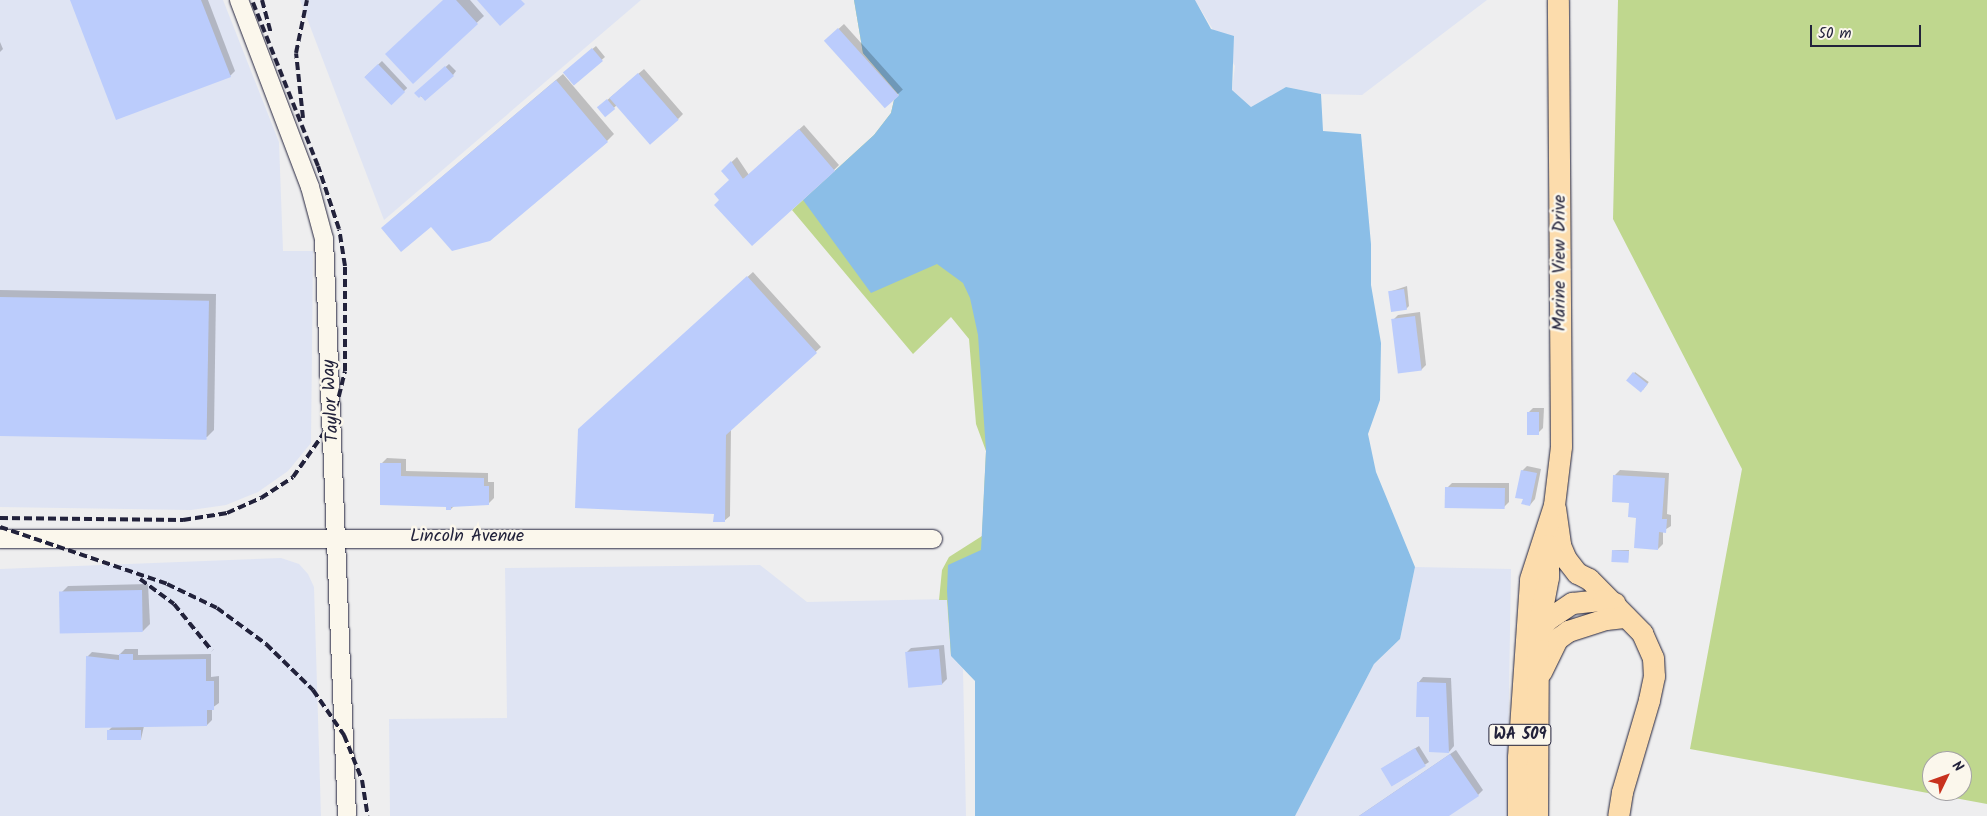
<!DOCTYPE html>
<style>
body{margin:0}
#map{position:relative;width:1987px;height:816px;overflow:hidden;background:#eeeeef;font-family:Kalam,sans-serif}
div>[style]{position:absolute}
.built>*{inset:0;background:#dfe4f3}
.green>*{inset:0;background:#bfd78e}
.water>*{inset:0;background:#8bbee7}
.shadow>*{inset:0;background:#0003;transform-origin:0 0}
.building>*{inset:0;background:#bbccfc;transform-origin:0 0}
.roads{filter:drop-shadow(0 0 1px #22223b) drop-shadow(0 0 1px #22223b)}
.minor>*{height:18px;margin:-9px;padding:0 9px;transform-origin:9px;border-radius:9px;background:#fbf7ec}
.major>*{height:21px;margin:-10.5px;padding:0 10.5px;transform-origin:10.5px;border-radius:10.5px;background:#fcdcac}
.rail>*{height:4px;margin-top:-2px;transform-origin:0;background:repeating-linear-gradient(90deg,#22223b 0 8px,transparent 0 12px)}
span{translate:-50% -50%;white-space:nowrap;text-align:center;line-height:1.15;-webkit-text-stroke:5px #fbf7ec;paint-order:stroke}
.shield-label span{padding:1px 4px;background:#fbf7ec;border:1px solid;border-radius:4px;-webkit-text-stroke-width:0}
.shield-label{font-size:16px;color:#22223b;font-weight:700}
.street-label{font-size:18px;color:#22223b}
.north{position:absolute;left:1922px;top:751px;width:50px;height:50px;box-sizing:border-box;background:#fbf7ec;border:1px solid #a4a2a5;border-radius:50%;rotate:48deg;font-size:14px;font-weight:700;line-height:20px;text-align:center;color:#22223b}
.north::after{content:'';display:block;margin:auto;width:18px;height:22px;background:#c8321e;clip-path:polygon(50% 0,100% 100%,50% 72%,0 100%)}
.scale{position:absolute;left:1810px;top:25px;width:111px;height:22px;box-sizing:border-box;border:2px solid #22223b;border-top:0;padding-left:6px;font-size:15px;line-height:18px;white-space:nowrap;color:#22223b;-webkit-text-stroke:4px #fbf7ec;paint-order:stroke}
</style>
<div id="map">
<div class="built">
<div style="clip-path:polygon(0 0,223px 0,279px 142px,283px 251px,313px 251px,311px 443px,288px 471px,258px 492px,226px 505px,191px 510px,0 507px)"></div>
<div style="clip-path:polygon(300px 0,641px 0,384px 220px)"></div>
<div style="clip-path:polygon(1195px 0,1487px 0,1362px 95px,1321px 94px,1286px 87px,1251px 107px,1232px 90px,1235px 66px)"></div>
<div style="clip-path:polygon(281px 558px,299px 564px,308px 574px,314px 587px,321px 816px,0 816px,0 569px)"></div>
<div style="clip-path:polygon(760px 565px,807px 602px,947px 599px,951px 656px,963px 669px,966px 816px,390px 816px,389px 719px,507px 718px,505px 568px)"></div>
<div style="clip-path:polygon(1415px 567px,1511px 569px,1507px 816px,1295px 816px,1374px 664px,1400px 639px)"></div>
</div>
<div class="green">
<div style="clip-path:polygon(854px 0,886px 0,1009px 338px,972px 640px,951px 656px,947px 600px,939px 600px,942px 570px,949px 557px,982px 536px,986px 451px,976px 424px,969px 339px,951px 317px,913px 354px,792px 210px,874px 135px,891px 113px,894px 100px,899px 95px,863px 53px)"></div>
<div style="clip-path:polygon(evenodd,1618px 0,1987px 0,1987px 804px,1690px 749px,1742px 469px,1613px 219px,1618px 0,1932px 761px,1962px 761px,1962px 791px,1932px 791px,1932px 761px)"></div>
</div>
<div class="water">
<div style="clip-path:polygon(854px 0,1195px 0,1211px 29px,1234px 36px,1232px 90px,1251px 107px,1286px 87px,1321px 94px,1323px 131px,1361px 134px,1371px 244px,1371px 285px,1381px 343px,1380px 400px,1368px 434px,1376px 472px,1415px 567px,1400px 639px,1374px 664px,1295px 816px,975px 816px,975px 681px,951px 656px,947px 591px,948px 565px,981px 550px,986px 451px,978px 335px,970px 298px,963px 283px,937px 264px,871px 293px,803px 200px,874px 135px,891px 113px,894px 100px,899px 95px,863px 53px)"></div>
</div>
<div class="shadow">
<div style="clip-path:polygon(71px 0,208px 0,235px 71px,230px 76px)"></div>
<div style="clip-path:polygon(445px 0,470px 0,484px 16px,413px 82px)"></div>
<div style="left:844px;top:24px;width:88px;height:25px;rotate:48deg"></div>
<div style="clip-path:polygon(0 42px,3px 49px,0 52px)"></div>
<div style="clip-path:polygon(596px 46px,605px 57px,575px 83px,569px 69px)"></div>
<div style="left:382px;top:61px;width:37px;height:23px;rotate:47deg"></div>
<div style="clip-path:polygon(449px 64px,456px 71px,453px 75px,425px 99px,416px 93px)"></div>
<div style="clip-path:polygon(644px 69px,683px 114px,678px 119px,617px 105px,606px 115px,599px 107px)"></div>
<div style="clip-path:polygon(563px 74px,614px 134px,607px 141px,431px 225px,390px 221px)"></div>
<div style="clip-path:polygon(804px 125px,839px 165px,834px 170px,731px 180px,722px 171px,737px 157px,749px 175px)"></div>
<div style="clip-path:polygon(753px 272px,821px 347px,731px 429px,730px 516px,724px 521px,585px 424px)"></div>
<div style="clip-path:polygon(1407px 286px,1409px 306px,1406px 309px,1389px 292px)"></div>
<div style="clip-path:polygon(0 290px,216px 294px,214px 430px,207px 437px,0 434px)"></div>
<div style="clip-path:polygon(1420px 312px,1426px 365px,1421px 370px,1393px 320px,1398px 315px)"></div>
<div style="left:1635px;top:372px;width:17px;height:10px;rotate:36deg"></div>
<div style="clip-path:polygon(1533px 408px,1544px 408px,1543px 428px,1538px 433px,1528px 413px)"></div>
<div style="clip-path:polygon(387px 458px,406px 459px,406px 471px,488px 473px,488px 482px,494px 482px,494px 498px,489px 503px,455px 505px,451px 509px,381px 464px)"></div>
<div style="clip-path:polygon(1527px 466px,1541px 469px,1535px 499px,1530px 505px,1524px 498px,1522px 471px)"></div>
<div style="clip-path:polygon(1620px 470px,1669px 473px,1667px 514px,1671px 515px,1671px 526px,1663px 531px,1663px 544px,1658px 549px,1615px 475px)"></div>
<div style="clip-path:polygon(1452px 483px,1509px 483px,1509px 502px,1504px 507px,1447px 488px)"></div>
<div style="clip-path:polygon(1629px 550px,1628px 561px,1613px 551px,1615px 550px)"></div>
<div style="clip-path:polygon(148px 584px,150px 624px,143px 631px,61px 593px,68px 586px)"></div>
<div style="clip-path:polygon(944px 645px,947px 679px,942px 684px,906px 653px,911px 648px)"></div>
<div style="clip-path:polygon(125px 649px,138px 649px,138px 655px,211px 654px,211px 677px,219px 676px,219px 703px,212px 708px,212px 720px,207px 725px,144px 726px,141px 739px,108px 731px,113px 726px,87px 657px,92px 652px,119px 655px)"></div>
<div style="clip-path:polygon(1423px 677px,1451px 678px,1454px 746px,1449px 752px,1418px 683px)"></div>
<div style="clip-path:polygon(1419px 746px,1429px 762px,1393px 785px,1386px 766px)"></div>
<div style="clip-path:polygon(1456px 750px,1483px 790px,1478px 795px,1447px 816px,1359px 816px)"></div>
</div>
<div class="building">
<div style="clip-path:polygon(70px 0,201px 0,231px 77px,116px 120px)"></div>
<div style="clip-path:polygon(443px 0,456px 0,478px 24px,413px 84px,385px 54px)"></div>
<div style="clip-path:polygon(477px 0,521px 0,525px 4px,500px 26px)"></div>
<div style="left:838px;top:28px;width:91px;height:19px;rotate:48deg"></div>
<div style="left:592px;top:48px;width:17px;height:38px;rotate:50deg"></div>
<div style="left:378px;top:64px;width:39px;height:19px;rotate:46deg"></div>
<div style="clip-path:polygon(445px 66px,454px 76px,425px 101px,421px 96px,419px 98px,414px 93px)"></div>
<div style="left:638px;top:73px;width:62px;height:38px;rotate:49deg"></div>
<div style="clip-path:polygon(556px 80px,608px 142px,490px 241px,452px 251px,431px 227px,401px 252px,381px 228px)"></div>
<div style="left:607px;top:99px;width:13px;height:13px;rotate:51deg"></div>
<div style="clip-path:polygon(799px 129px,835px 171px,752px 246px,714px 205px,719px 200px,714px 194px,729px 180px,721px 171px,731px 161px,743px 179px)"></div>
<div style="clip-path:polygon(747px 276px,817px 353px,726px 435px,725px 522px,713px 522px,714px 514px,575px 508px,578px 429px)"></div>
<div style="left:1404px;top:289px;width:21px;height:16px;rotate:82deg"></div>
<div style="left:0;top:297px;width:209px;height:139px;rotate:1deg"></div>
<div style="left:1415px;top:316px;width:55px;height:24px;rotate:83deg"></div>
<div style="left:1633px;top:372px;width:19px;height:11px;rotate:39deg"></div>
<div style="left:1527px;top:412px;width:12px;height:23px"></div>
<div style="clip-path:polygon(380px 463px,401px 463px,401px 476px,484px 478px,484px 486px,489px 486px,489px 505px,451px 507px,451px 510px,446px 510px,446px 507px,380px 505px)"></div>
<div style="clip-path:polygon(1521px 470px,1537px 473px,1530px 506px,1521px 504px,1523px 499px,1515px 498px)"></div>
<div style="clip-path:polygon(1613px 475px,1665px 478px,1662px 519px,1667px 519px,1666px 533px,1659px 532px,1658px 550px,1634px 548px,1636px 518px,1628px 517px,1629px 503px,1612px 502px)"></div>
<div style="left:1445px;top:487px;width:60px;height:21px;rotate:1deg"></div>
<div style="left:1612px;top:550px;width:17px;height:12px;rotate:3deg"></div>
<div style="left:142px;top:590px;width:42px;height:83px;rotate:89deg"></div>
<div style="left:939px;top:649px;width:36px;height:34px;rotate:85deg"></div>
<div style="clip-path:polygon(119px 654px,133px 654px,133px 660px,206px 659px,206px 681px,214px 681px,214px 710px,207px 710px,207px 726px,85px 728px,86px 656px,119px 660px)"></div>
<div style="clip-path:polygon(1417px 682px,1446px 683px,1449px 753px,1429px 752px,1429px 717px,1416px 717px)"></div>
<div style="left:107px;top:730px;width:34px;height:10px"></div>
<div style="left:1415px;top:748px;width:21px;height:40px;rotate:59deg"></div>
<div style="clip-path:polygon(1450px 754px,1479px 796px,1449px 816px,1359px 816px)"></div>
</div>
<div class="roads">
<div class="minor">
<div style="left:239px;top:0;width:200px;rotate:69.2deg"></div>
<div style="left:310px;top:187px;width:54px;rotate:74.9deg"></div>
<div style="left:324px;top:239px;width:577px;rotate:87.72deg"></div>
<div style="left:0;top:539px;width:933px"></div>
</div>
<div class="major">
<div style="left:1555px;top:508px;width:37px;rotate:82deg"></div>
<div style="left:1560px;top:545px;width:15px;rotate:67deg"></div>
<div style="left:1566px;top:559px;width:18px;rotate:52deg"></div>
<div style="left:1577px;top:573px;width:13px;rotate:27deg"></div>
<div style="left:1589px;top:579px;width:76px;rotate:45.5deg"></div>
<div style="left:1642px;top:633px;width:27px;rotate:66deg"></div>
<div style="left:1653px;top:658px;width:18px;rotate:87deg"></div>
<div style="left:1654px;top:676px;width:25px;rotate:102deg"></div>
<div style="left:1649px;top:700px;width:96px;rotate:106.4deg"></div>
<div style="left:1622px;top:792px;width:24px;rotate:99deg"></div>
<div style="left:1537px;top:632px;width:17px;rotate:-50deg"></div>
<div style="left:1548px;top:619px;width:29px;rotate:-34deg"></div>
<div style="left:1572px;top:603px;width:31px;rotate:-6deg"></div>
<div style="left:1603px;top:600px;width:12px;rotate:14deg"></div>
<div style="left:1541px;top:672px;width:37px;rotate:-64deg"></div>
<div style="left:1557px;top:639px;width:14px;rotate:-36deg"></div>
<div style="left:1568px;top:631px;width:40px;rotate:-18deg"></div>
<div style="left:1606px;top:619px;width:20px;rotate:-6deg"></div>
<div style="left:1518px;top:816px;width:59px;rotate:-90deg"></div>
<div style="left:1518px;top:757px;width:178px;rotate:-86.1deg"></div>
<div style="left:1530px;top:579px;width:78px;rotate:-72deg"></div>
<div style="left:1554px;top:505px;width:59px;rotate:-83.2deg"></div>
<div style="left:1561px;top:446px;width:446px;rotate:-90.4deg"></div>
<div style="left:1537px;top:816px;width:186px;rotate:-89.7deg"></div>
<div style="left:1538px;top:630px;width:54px;rotate:-79.3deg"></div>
<div style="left:1548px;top:577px;width:32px;rotate:-90deg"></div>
</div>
</div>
<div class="rail">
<div style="left:262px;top:0;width:35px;rotate:75deg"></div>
<div style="left:303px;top:118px;width:65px;rotate:-96.1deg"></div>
<div style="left:296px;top:53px;width:54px;rotate:-78.3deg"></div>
<div style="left:0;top:518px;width:183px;rotate:0.6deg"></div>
<div style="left:183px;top:520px;width:45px;rotate:-9deg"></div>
<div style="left:227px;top:513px;width:37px;rotate:-24deg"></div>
<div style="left:261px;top:498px;width:38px;rotate:-33deg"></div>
<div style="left:293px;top:477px;width:70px;rotate:-54.9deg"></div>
<div style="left:333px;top:420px;width:50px;rotate:-76.2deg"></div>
<div style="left:345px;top:371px;width:105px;rotate:-90deg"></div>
<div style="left:345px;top:266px;width:37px;rotate:-99deg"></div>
<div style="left:339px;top:229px;width:66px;rotate:-108.4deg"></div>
<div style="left:318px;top:166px;width:179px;rotate:-111.7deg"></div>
<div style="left:0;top:527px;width:176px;rotate:18.8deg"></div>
<div style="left:167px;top:584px;width:55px;rotate:25.6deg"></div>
<div style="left:217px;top:608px;width:61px;rotate:36.3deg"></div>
<div style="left:266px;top:644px;width:66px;rotate:44.4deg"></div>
<div style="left:313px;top:690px;width:55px;rotate:55.4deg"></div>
<div style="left:344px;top:735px;width:48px;rotate:68.2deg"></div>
<div style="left:362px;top:780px;width:36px;rotate:81deg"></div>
<div style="left:140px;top:579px;width:42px;rotate:36.3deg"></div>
<div style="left:174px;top:604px;width:60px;rotate:51deg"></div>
</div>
<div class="shield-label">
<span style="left:1520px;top:735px">WA 509</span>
</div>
<div class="street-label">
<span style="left:1561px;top:263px;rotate:-90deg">Marine View Drive</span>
<span style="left:332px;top:401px;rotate:-93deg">Taylor Way</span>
<span style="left:467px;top:537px">Lincoln Avenue</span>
</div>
<div class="north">N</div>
<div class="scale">50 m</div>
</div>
